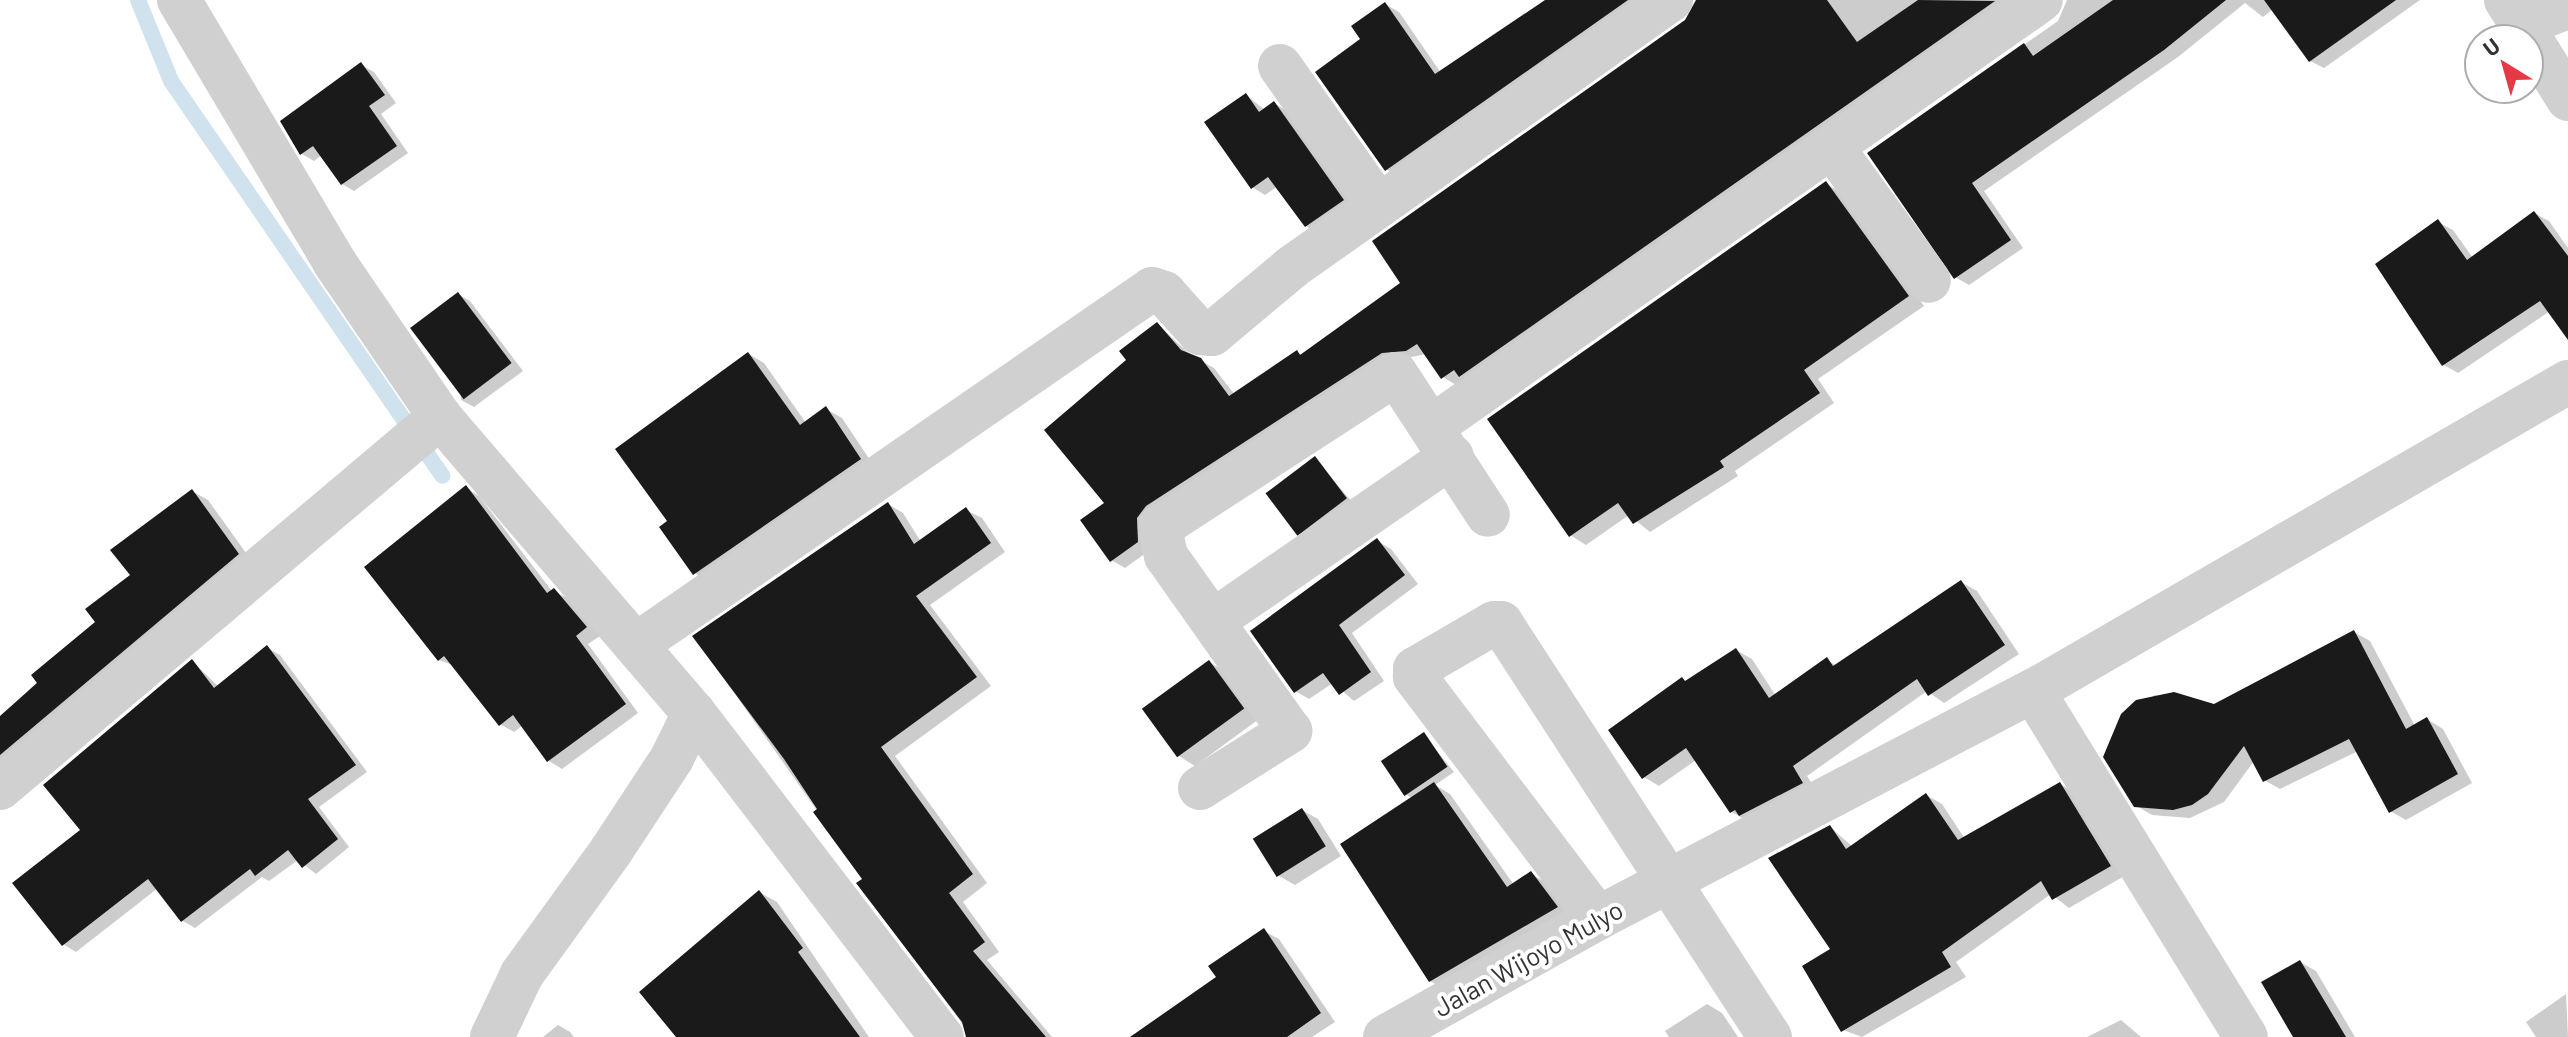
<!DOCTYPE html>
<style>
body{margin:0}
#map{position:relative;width:2568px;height:1037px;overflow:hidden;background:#fff;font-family:Barlow,sans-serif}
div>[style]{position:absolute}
.shadow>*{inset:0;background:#0003}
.stream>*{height:16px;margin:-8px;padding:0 8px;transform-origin:8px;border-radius:8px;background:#cfe2ee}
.building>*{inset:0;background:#1a1a1a;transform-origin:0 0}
.minor>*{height:44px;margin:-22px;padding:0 22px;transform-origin:22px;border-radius:22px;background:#d0d0d0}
span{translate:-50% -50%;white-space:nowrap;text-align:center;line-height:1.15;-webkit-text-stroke:8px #fff;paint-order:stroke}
.street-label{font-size:26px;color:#333}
.north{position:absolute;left:2464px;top:24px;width:80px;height:80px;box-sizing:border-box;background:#fff;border:2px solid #adadad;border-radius:50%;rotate:323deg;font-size:22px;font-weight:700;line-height:32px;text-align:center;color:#333}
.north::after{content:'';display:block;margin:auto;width:28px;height:36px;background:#e63946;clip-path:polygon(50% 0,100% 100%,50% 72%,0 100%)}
</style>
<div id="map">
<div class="shadow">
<div style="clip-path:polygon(1546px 0,1651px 0,1400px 177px,1386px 169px,1362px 40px,1385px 4px,1399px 12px,1441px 73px)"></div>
<div style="clip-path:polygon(1697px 0,2021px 0,1456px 385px,1443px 377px,1426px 354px,1397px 360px,1150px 550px,1125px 568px,1111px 560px,1107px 503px,1157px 324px,1192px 356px,1214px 368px,1235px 395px,1297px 352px,1303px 355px,1403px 284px,1687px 22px)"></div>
<div style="clip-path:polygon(2067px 0,2420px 0,2324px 68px,2310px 61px,2273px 9px,2263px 17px,2245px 3px,2178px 57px,1984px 191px,2023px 248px,1969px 285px,1955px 277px,1870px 153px,2058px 21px)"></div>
<div style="clip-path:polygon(361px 65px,374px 72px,396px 103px,381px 114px,408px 153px,354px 191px,342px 184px,322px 155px,314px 161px,302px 154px,282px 121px)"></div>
<div style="clip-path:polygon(1246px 95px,1265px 110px,1274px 103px,1287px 111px,1356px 208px,1319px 233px,1306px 226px,1278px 186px,1265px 195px,1252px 187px)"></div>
<div style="clip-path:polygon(1826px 184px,1842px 193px,1924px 306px,1818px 379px,1834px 403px,1735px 471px,1738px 476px,1650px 532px,1629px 515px,1586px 545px,1570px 535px)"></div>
<div style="clip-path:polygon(2534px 213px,2549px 221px,2568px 248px,2568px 336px,2550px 311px,2458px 373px,2444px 365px,2378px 264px,2438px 222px,2453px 230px,2473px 258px)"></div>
<div style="clip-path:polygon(458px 294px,470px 301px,523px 371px,474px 407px,461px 400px)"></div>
<div style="clip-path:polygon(749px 354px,764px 363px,806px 423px,826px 409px,842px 418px,876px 469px,710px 583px,695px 573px,670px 522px)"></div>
<div style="clip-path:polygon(1315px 459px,1353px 503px,1305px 536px,1297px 532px)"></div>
<div style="clip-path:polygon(466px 488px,479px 496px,552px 591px,568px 598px,600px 636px,588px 644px,638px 713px,562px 769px,549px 761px,523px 725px,514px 732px,500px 724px,455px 666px,439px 660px)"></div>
<div style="clip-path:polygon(192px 491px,208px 500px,254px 564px,0 760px,0 719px,97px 622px)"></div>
<div style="clip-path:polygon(888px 504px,903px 513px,921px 542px,966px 510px,982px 518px,1005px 552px,930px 605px,991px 686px,895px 756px,987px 883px,963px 902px,999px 952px,987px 960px,1052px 1037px,972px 1037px,859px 883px,865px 879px,695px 637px)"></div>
<div style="clip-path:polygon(1377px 541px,1391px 549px,1418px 584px,1352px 633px,1384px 681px,1354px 701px,1333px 683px,1309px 699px,1295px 691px)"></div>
<div style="clip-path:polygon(1961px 582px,1977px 591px,2019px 654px,1944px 703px,1927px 691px,1807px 776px,1817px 792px,1747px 821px,1732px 812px,1696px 760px,1659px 786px,1644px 777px,1687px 682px,1736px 650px,1752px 659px,1776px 696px,1827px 660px,1837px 666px)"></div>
<div style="clip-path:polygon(2354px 632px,2370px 641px,2415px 726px,2427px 719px,2443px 729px,2472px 783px,2406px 820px,2390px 811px,2358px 751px,2280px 789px,2264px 780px,2254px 761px,2224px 802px,2190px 818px,2152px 815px,2135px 805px,2123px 715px,2155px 695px,2214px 706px)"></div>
<div style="clip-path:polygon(267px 648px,280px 655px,367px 772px,319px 807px,349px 847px,316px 874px,298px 860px,269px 881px,262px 877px,195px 928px,183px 921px,158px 888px,76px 952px,63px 944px,83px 830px,192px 661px,219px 687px)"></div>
<div style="clip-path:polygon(1209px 662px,1225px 671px,1259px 719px,1195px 766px,1179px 756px)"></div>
<div style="clip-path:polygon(1424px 735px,1454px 772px,1435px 785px,1450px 794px,1514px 885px,1531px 874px,1547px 883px,1573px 916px,1446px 990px,1430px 981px,1413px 799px,1407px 795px)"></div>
<div style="clip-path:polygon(2060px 784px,2075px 793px,2126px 875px,2069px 908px,2051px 894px,1956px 962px,1966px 977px,1862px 1037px,1843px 1030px,1832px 949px,1830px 827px,1853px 847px,1926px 795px,1942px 804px,1965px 839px)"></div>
<div style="clip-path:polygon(1302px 810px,1318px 819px,1341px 856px,1295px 885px,1279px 876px)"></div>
<div style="clip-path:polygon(759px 892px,777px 902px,869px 1037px,678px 1037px)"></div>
<div style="clip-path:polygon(1264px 931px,1279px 939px,1335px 1022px,1312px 1037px,1134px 1037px,1219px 978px)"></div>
<div style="clip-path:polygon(2300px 962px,2316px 971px,2355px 1037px,2295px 1037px)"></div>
<div style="clip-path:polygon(2566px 994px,2568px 1037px,2536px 1037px,2526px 1022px)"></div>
<div style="clip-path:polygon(1707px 1004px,1722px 1013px,1738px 1037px,1669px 1037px,1665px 1031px)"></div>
<div style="clip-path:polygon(2121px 1020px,2141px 1037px,2087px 1037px)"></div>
<div style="clip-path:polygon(558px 1025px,570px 1032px,574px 1037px,543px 1037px)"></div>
</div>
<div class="stream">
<div style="left:138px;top:0;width:87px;rotate:67.8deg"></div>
<div style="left:171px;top:81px;width:479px;rotate:55.5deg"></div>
</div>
<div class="building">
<div style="clip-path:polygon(1545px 0,1628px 0,1385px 171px,1315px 72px,1360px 39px,1351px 26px,1385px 2px,1435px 74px)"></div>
<div style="clip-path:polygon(1696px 0,1827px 0,1857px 42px,1918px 0,1995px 1px,1459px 377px,1454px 370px,1441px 379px,1417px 344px,1406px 351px,1382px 353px,1146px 506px,1137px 518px,1138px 542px,1110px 562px,1080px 520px,1104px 503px,1044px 430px,1126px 360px,1119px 351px,1157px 322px,1181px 350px,1201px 358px,1229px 396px,1297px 350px,1300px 355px,1400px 283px,1372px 241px,1685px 20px)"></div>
<div style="clip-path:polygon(2113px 0,2226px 0,2164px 50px,1972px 183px,2011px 240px,1954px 279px,1867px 153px,2024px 43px,2033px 56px)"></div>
<div style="clip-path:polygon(2264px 0,2396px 0,2309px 62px)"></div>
<div style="clip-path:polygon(361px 62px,385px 95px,369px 106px,397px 146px,341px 185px,313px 146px,300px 155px,280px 121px)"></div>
<div style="clip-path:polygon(1246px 93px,1259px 112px,1274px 101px,1344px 200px,1305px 227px,1268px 177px,1251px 189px,1204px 122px)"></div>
<div style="clip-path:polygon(1826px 181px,1909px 296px,1804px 370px,1820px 393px,1720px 461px,1724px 467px,1633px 524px,1618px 503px,1569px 537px,1487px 419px)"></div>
<div style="clip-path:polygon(2534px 211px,2568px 256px,2568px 340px,2540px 301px,2442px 366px,2375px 264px,2438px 219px,2467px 260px)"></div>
<div style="left:458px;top:292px;width:89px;height:60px;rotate:53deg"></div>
<div style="clip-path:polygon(748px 352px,800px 425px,826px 406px,861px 459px,693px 575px,659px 527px,667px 521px,615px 449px)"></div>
<div style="left:1315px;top:456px;width:53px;height:62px;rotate:53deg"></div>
<div style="clip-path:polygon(466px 485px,547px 593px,554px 588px,587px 627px,576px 636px,626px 704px,547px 762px,513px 715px,499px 726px,444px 656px,438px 661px,364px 567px)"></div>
<div style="clip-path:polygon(192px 489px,239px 554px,0 755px,0 716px,37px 683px,31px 675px,95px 622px,85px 609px,130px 575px,110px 550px)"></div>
<div style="clip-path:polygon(888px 502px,914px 544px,966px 507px,991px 543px,916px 596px,977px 677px,881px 747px,973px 874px,949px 893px,985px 942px,973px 951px,1046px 1037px,966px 1037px,962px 1022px,856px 883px,862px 879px,813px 812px,817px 809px,784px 759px,692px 636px)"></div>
<div style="clip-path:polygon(1377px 538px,1405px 575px,1339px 625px,1371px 672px,1339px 695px,1323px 673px,1294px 693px,1250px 631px)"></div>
<div style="clip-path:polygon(1961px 580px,2005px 645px,1928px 696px,1917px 679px,1793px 766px,1803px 783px,1739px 816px,1735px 810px,1730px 813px,1686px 748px,1642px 779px,1608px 730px,1682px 677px,1685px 681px,1736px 648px,1769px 698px,1827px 657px,1833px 666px)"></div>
<div style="clip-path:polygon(2354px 630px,2406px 729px,2427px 717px,2458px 774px,2389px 813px,2349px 739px,2263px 782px,2244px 746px,2208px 794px,2192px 805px,2173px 810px,2134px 807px,2103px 757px,2121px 714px,2136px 700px,2174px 692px,2214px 704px)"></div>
<div style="clip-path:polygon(267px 645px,356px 765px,308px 799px,338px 839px,302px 868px,288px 850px,255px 876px,250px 869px,181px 922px,148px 879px,62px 946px,12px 883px,80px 830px,43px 785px,192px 659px,214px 688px)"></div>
<div style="left:1209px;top:660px;width:60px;height:83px;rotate:54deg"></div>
<div style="left:1424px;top:732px;width:42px;height:52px;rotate:56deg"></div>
<div style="clip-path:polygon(1434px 782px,1507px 887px,1531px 871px,1558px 907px,1429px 982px,1340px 844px)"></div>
<div style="clip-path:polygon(2060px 782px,2111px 866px,2052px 900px,2041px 881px,1942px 952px,1951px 967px,1841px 1032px,1802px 966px,1830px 949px,1768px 858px,1830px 825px,1846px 849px,1926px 793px,1958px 840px)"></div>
<div style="left:1302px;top:808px;width:45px;height:58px;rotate:58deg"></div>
<div style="clip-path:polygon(759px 890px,803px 948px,798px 952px,860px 1037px,676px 1037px,639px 992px)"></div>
<div style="clip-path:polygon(1264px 928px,1321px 1013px,1287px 1037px,1130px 1037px,1216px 977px,1208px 966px)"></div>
<div style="clip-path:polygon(2300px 960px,2346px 1037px,2293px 1037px,2261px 982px)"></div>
</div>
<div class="minor">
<div style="left:179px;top:0;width:306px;rotate:59.3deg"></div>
<div style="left:335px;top:263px;width:186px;rotate:55.7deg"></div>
<div style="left:440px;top:417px;width:390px;rotate:49.4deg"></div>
<div style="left:694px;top:713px;width:408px;rotate:52.6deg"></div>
<div style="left:2506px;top:0;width:117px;rotate:57.9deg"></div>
<div style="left:2521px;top:25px;width:50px;rotate:-21deg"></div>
<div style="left:1280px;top:66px;width:171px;rotate:54.7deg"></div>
<div style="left:1832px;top:147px;width:165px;rotate:54.1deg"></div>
<div style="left:1433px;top:426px;width:742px;rotate:-35.02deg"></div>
<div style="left:1213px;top:621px;width:290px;rotate:-34.6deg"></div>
<div style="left:637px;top:644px;width:625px;rotate:-34.58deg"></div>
<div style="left:1152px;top:289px;width:13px;rotate:18deg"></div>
<div style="left:1164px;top:293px;width:54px;rotate:48deg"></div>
<div style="left:1200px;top:333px;width:12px;rotate:5deg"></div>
<div style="left:1212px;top:334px;width:104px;rotate:-39.9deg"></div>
<div style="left:1292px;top:267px;width:464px;rotate:-35.2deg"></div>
<div style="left:2033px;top:691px;width:406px;rotate:58.4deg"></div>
<div style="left:0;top:788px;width:576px;rotate:-40.14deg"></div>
<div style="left:1200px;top:788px;width:107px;rotate:-32.3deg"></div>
<div style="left:1290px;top:731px;width:214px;rotate:-125.3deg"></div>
<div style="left:1166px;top:556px;width:30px;rotate:-102deg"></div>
<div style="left:1160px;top:527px;width:281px;rotate:-33deg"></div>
<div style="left:1396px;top:374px;width:168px;rotate:56.9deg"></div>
<div style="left:1598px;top:918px;width:303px;rotate:-127.2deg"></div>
<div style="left:1415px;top:677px;width:8px;rotate:-90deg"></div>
<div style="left:1415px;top:669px;width:91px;rotate:-30.2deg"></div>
<div style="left:1494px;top:623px;width:7px"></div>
<div style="left:1501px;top:623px;width:494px;rotate:57deg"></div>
<div style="left:492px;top:1037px;width:70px;rotate:-64.5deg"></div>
<div style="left:522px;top:974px;width:152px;rotate:-54.1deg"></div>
<div style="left:611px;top:851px;width:111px;rotate:-56.7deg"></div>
<div style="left:672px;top:758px;width:50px;rotate:-63.9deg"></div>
<div style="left:1385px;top:1037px;width:244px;rotate:-29.2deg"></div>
<div style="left:1598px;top:918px;width:491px;rotate:-27.6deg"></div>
<div style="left:2033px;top:691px;width:618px;rotate:-30.01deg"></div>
</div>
<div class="street-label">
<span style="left:1528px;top:958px;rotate:-29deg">Jalan Wijoyo Mulyo</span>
</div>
<div class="north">U</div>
</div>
